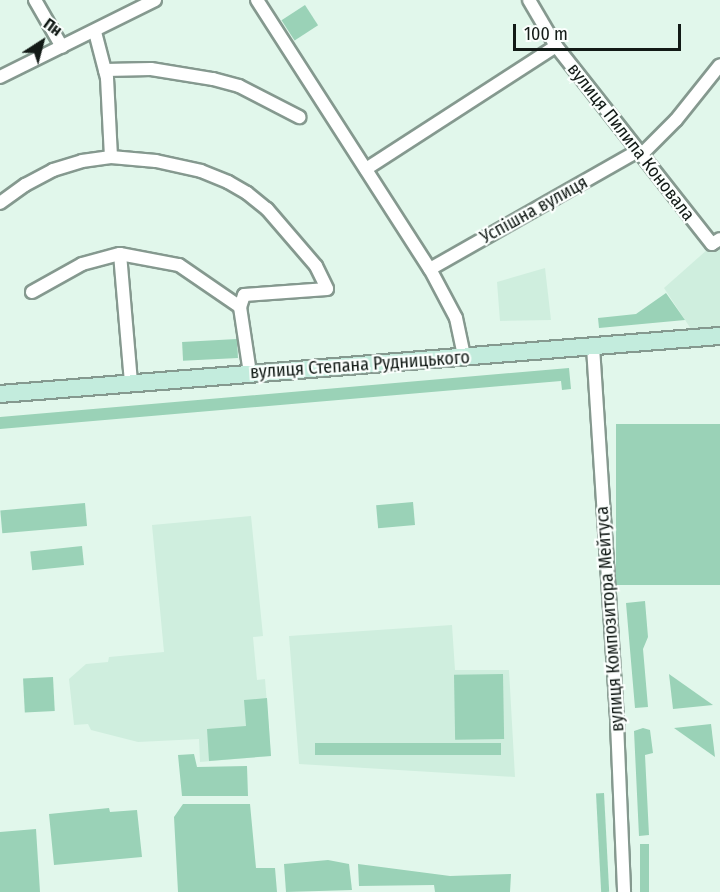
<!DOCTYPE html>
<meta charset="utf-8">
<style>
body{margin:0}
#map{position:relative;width:720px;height:892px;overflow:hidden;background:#e1f7eb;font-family:"Fira Sans Condensed",sans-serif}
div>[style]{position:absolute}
.built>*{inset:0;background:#cfeede}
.green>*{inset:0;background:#9ad2b7;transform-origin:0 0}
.roads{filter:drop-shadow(2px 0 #85998f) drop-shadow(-2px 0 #85998f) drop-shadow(0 2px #85998f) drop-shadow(0 -2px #85998f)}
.street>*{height:12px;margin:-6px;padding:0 6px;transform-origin:6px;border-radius:6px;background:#fff}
.secondary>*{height:16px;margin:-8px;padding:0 8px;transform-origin:8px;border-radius:8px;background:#c3ecdd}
span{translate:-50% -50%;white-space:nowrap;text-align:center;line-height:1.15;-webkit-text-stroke:4.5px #fbfffd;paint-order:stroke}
.street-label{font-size:18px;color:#121a16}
.north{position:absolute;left:12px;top:12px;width:60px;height:60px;-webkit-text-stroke:4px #fbfffd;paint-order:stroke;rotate:36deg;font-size:16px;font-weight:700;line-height:24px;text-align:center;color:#121a16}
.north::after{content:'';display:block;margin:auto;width:21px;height:27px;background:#121a16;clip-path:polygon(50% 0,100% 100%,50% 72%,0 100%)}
.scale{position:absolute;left:513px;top:24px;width:168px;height:27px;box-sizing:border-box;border:3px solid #121a16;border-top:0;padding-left:8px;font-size:18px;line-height:21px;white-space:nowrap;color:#121a16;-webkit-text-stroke:4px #fbfffd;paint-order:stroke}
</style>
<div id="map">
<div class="built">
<div style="clip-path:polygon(720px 244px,720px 327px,691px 329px,664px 288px,708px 249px)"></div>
<div style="clip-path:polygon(545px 268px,551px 320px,500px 321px,497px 282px)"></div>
<div style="clip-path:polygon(251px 516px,263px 636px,253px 637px,257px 680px,265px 679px,271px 756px,200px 762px,199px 739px,138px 742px,91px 730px,88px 724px,74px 725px,69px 679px,86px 664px,108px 662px,109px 657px,164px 652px,152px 525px)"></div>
<div style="clip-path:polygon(452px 625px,455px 670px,509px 670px,515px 777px,299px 764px,289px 636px)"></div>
</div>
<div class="green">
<div style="left:305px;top:5px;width:24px;height:28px;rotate:57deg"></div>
<div style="clip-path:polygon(666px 293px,685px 320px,599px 328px,598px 318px,636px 314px)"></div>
<div style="left:237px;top:339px;width:19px;height:55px;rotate:87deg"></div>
<div style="clip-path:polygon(569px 368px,571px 389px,562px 390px,561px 381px,0 429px,0 417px)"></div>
<div style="left:720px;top:424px;width:161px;height:104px;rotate:90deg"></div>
<div style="left:413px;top:502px;width:23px;height:37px;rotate:85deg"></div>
<div style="left:85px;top:503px;width:23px;height:85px;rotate:85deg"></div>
<div style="left:82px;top:546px;width:19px;height:52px;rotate:84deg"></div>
<div style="clip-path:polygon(645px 601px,648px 637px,643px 649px,648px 707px,635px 708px,626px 603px)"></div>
<div style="left:503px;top:674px;width:65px;height:49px;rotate:89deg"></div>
<div style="clip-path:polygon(669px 674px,713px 705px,673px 709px)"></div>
<div style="left:53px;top:677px;width:34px;height:30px;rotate:87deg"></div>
<div style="clip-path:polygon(267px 698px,271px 756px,209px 761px,207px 729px,246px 726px,244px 700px)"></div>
<div style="clip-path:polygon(711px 724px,715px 757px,674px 728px)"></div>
<div style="clip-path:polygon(643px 728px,650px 730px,653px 753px,645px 755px,649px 835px,639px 836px,634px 731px)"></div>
<div style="left:501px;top:743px;width:12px;height:186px;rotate:90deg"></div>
<div style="clip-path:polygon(194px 754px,197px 767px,247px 766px,248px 796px,182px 796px,178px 755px)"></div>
<div style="left:604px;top:793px;width:99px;height:8px;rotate:87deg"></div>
<div style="clip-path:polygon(183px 804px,250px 804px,256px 868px,275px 868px,277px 892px,178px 892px,174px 817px)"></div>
<div style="clip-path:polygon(109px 808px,110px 812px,137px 810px,142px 857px,54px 865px,49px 814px)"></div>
<div style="clip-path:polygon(36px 829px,40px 892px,0 892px,0 832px)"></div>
<div style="left:640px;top:844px;width:9px;height:48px"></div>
<div style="clip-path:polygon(328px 860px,349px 864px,352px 890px,286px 892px,284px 864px)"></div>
<div style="clip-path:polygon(358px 864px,450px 876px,511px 874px,510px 892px,435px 892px,434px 885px,359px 886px)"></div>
</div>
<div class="roads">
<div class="street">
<div style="left:35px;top:0;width:54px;rotate:60.1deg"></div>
<div style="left:257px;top:0;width:320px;rotate:57.3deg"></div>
<div style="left:430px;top:269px;width:55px;rotate:62deg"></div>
<div style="left:456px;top:318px;width:40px;rotate:78deg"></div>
<div style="left:529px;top:0;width:53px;rotate:59.6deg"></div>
<div style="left:556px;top:46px;width:252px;rotate:51.8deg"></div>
<div style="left:712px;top:244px;width:9px;rotate:-32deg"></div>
<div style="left:95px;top:32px;width:48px;rotate:75.4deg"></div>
<div style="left:107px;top:78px;width:79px;rotate:87.1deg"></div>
<div style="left:105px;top:70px;width:46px;rotate:-1.2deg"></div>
<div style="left:151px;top:69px;width:63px;rotate:9.2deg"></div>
<div style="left:213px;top:79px;width:27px;rotate:15deg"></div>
<div style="left:239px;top:86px;width:68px;rotate:27.3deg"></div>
<div style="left:0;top:77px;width:173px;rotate:-26.4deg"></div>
<div style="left:641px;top:155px;width:49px;rotate:-45deg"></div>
<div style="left:676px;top:120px;width:70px;rotate:-51.3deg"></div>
<div style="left:366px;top:169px;width:226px;rotate:-32.9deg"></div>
<div style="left:0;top:203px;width:31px;rotate:-36deg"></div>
<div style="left:25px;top:185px;width:32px;rotate:-28deg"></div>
<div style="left:53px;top:170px;width:30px;rotate:-17deg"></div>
<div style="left:82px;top:161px;width:29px;rotate:-8deg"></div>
<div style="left:111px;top:157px;width:45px;rotate:5.1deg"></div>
<div style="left:156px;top:161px;width:46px;rotate:12.5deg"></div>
<div style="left:201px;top:171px;width:29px;rotate:22deg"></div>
<div style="left:228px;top:182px;width:22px;rotate:30deg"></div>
<div style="left:247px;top:193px;width:26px;rotate:39deg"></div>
<div style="left:267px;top:209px;width:75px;rotate:49.3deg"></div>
<div style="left:316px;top:266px;width:25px;rotate:64deg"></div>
<div style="left:327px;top:289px;width:83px;rotate:175.9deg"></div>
<div style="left:244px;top:295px;width:13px;rotate:108deg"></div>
<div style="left:120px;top:254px;width:128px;rotate:85.1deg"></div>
<div style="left:430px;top:269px;width:239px;rotate:-29.6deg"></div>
<div style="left:32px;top:292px;width:57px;rotate:-29.2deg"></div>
<div style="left:82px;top:264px;width:39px;rotate:-15deg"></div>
<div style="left:120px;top:254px;width:60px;rotate:10.6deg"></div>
<div style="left:179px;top:265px;width:74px;rotate:34.5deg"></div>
<div style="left:240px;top:307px;width:67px;rotate:81.4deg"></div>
<div style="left:593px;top:347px;width:377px;rotate:86.3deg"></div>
<div style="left:617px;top:723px;width:169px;rotate:87.6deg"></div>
</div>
<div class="secondary">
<div style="left:0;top:394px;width:722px;rotate:-4.61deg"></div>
</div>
</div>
<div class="street-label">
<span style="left:631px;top:142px;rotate:52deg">вулиця Пилипа Коновала</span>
<span style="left:534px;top:210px;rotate:-29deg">Успішна вулиця</span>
<span style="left:360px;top:365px;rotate:-4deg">вулиця Степана Рудницького</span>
<span style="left:610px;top:619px;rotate:-94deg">вулиця Композитора Мейтуса</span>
</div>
<div class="north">Пн</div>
<div class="scale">100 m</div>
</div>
